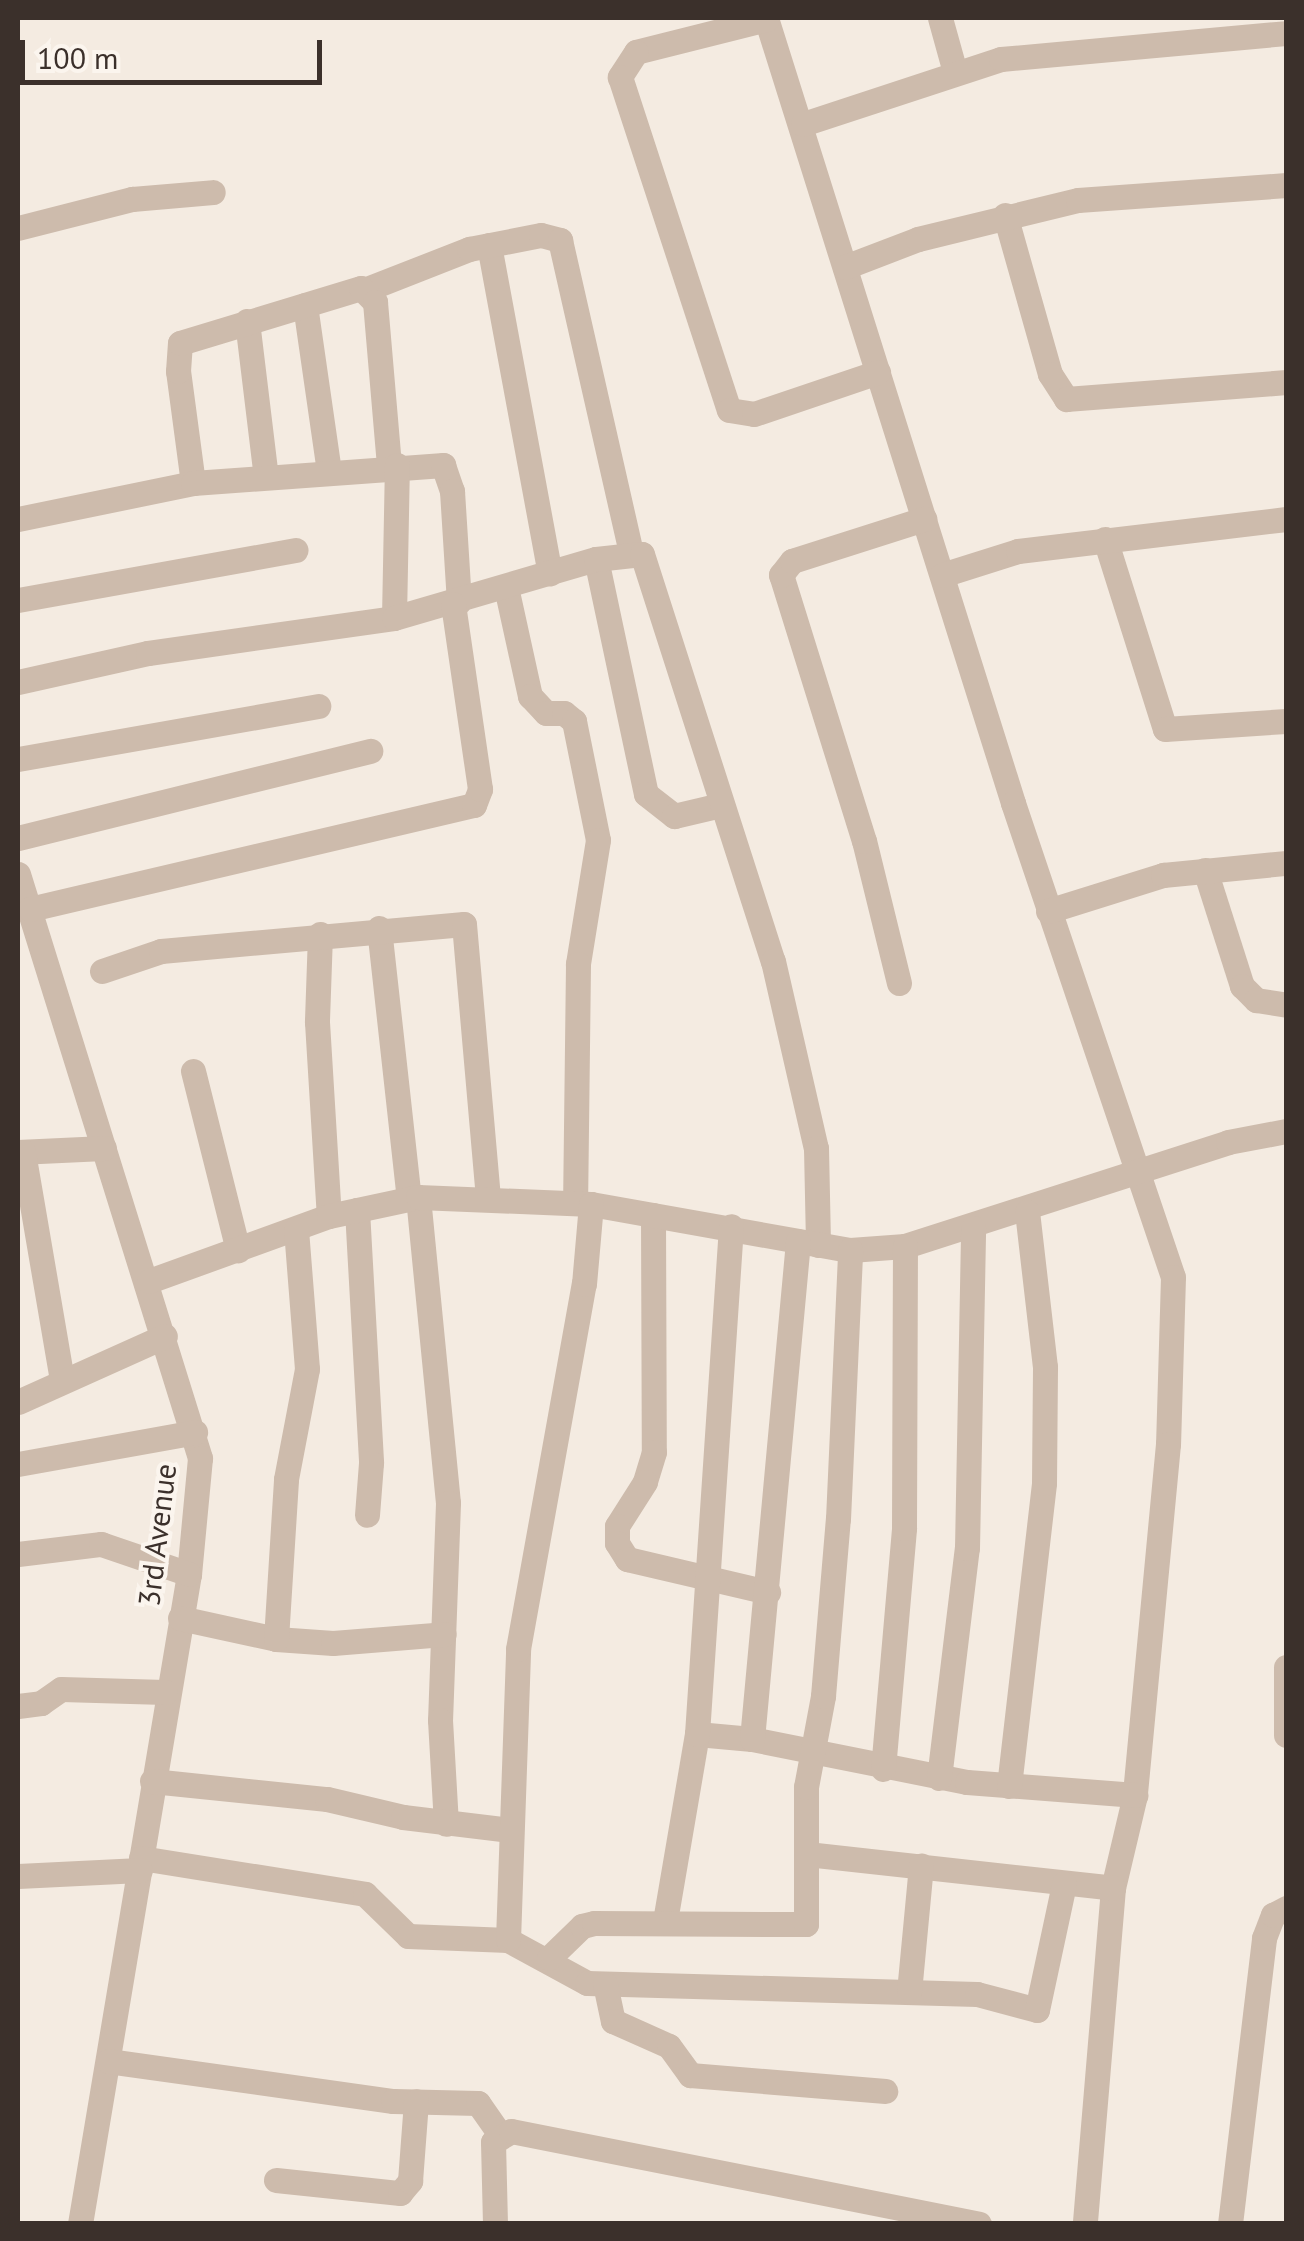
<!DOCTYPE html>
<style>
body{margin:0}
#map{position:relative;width:1304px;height:2241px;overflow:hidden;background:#f4ebe1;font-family:"PT Sans",sans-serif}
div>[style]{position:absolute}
.minor>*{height:25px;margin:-12.5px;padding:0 12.5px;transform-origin:12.5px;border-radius:12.5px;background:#cdbbac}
span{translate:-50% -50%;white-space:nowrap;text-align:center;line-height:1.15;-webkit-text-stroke:8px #fbf5ee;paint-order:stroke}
.street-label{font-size:30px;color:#3b302b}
.frame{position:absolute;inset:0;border:20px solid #3b302b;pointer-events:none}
.scale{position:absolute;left:20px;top:40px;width:302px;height:45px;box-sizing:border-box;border:5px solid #3b302b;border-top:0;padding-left:12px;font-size:30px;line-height:35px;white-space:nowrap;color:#3b302b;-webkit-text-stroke:8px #fbf5ee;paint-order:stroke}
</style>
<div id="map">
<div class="minor">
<div style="left:766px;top:18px;width:823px;rotate:72.53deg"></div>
<div style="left:1013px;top:803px;width:500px;rotate:71.35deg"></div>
<div style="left:1173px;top:1277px;width:167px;rotate:91.7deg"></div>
<div style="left:1168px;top:1444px;width:353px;rotate:95.4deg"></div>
<div style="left:1135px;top:1795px;width:96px;rotate:103.3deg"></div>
<div style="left:1113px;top:1888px;width:337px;rotate:94.8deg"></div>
<div style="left:940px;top:18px;width:56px;rotate:74.5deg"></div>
<div style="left:767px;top:19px;width:135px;rotate:165.9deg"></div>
<div style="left:636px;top:52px;width:30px;rotate:123deg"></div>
<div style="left:620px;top:77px;width:350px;rotate:71.9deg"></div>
<div style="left:729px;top:410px;width:25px;rotate:9deg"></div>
<div style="left:754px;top:414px;width:131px;rotate:-18.7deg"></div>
<div style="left:803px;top:124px;width:208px;rotate:-18.2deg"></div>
<div style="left:1001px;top:59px;width:286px;rotate:-5.2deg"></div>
<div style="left:1005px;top:215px;width:165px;rotate:74.2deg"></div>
<div style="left:1050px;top:374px;width:30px;rotate:57deg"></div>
<div style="left:1066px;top:399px;width:221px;rotate:-4.4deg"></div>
<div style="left:18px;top:228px;width:118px;rotate:-14.3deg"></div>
<div style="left:132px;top:199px;width:81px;rotate:-4.9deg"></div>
<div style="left:489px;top:245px;width:334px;rotate:79.5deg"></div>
<div style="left:845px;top:267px;width:78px;rotate:-21deg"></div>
<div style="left:918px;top:239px;width:165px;rotate:-13.7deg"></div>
<div style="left:1078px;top:200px;width:209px;rotate:-4.1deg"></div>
<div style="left:367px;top:289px;width:110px;rotate:-21.4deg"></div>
<div style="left:469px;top:249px;width:73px;rotate:-11deg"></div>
<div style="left:541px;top:235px;width:20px;rotate:15deg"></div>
<div style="left:560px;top:240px;width:320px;rotate:77.2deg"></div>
<div style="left:305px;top:305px;width:169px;rotate:81.8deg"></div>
<div style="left:247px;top:321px;width:157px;rotate:83.1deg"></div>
<div style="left:193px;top:483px;width:113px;rotate:-97.6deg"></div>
<div style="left:178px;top:371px;width:28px;rotate:-86deg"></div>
<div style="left:180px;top:343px;width:189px;rotate:-16.9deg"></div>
<div style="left:361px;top:288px;width:20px;rotate:45deg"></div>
<div style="left:375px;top:302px;width:164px;rotate:85.1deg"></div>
<div style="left:18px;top:519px;width:179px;rotate:-11.6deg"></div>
<div style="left:193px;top:483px;width:251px;rotate:-4.1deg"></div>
<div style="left:443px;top:465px;width:28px;rotate:71deg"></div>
<div style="left:452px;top:491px;width:111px;rotate:86.4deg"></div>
<div style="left:1105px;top:539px;width:199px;rotate:72.5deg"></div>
<div style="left:1165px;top:729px;width:121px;rotate:-3.8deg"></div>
<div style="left:596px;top:559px;width:240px;rotate:78deg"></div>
<div style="left:646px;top:794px;width:36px;rotate:38deg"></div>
<div style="left:674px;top:816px;width:48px;rotate:-13.2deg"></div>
<div style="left:942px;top:575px;width:80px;rotate:-17.5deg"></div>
<div style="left:1018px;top:551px;width:270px;rotate:-6.8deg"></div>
<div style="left:506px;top:587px;width:112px;rotate:77.6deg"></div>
<div style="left:530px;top:696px;width:23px;rotate:47deg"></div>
<div style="left:546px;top:713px;width:18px"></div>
<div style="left:564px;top:713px;width:13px;rotate:39deg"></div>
<div style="left:574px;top:721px;width:121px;rotate:78.6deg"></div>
<div style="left:598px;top:840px;width:126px;rotate:99.2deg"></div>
<div style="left:578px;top:964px;width:239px;rotate:90.7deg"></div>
<div style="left:18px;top:600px;width:282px;rotate:-10.2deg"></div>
<div style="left:394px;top:618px;width:153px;rotate:-88.9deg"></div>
<div style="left:18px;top:682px;width:133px;rotate:-12.6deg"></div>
<div style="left:148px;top:653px;width:248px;rotate:-8.1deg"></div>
<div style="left:394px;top:618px;width:210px;rotate:-16.3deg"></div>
<div style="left:596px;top:559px;width:46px;rotate:-6.2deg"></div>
<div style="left:642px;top:554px;width:428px;rotate:72.2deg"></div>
<div style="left:773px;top:961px;width:192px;rotate:77.1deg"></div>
<div style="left:816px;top:1148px;width:97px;rotate:88.8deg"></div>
<div style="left:18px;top:759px;width:305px;rotate:-10deg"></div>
<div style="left:18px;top:838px;width:363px;rotate:-13.9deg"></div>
<div style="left:1205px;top:870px;width:122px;rotate:72.3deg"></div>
<div style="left:1242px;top:986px;width:20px;rotate:45deg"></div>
<div style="left:1256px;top:1000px;width:30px;rotate:9deg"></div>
<div style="left:18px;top:874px;width:612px;rotate:72.69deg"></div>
<div style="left:200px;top:1458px;width:117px;rotate:95.4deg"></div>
<div style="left:189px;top:1574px;width:659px;rotate:99.52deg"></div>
<div style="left:30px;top:909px;width:456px;rotate:-13.2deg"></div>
<div style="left:474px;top:805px;width:17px;rotate:-69deg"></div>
<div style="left:480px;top:789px;width:187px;rotate:-98.3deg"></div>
<div style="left:1048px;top:911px;width:121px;rotate:-17.4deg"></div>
<div style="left:1163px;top:875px;width:124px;rotate:-5.6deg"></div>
<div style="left:379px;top:928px;width:273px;rotate:83.7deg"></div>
<div style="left:320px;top:934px;width:88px;rotate:92deg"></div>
<div style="left:317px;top:1022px;width:194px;rotate:86.5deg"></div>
<div style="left:102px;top:971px;width:62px;rotate:-18.7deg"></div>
<div style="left:161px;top:951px;width:304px;rotate:-5.1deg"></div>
<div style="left:464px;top:924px;width:274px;rotate:85deg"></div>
<div style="left:899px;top:983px;width:146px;rotate:-103.8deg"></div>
<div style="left:864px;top:841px;width:279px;rotate:-107.3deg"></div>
<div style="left:781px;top:575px;width:18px;rotate:-52deg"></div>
<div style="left:792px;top:561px;width:139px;rotate:-17.7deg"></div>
<div style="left:193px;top:1071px;width:185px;rotate:75.9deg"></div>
<div style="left:18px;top:1152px;width:86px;rotate:-2.7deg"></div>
<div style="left:23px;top:1152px;width:231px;rotate:80.3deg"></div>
<div style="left:418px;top:1197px;width:307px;rotate:84.4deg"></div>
<div style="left:448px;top:1503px;width:217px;rotate:92.1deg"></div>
<div style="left:440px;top:1720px;width:104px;rotate:86.7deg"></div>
<div style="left:357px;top:1210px;width:253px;rotate:86.8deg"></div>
<div style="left:371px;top:1463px;width:52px;rotate:94.4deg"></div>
<div style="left:653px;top:1215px;width:237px;rotate:89.8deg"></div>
<div style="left:654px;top:1452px;width:31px;rotate:107deg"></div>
<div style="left:645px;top:1482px;width:52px;rotate:122.5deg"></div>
<div style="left:617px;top:1526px;width:17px;rotate:90deg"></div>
<div style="left:617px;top:1543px;width:19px;rotate:58deg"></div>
<div style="left:627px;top:1559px;width:145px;rotate:13.2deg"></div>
<div style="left:149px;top:1281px;width:191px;rotate:-19.9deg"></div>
<div style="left:329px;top:1216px;width:91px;rotate:-12.1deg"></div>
<div style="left:418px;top:1197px;width:173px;rotate:2.3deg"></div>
<div style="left:591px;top:1204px;width:263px;rotate:10.1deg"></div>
<div style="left:850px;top:1250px;width:55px;rotate:-4.2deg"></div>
<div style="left:905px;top:1246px;width:339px;rotate:-17.8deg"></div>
<div style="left:1228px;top:1142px;width:59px;rotate:-10.7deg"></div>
<div style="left:18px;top:1402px;width:161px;rotate:-24.2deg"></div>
<div style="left:18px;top:1464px;width:180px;rotate:-10.2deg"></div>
<div style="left:18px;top:1554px;width:84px;rotate:-6.9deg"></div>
<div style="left:101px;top:1544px;width:93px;rotate:18.8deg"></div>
<div style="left:180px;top:1618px;width:98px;rotate:12.3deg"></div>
<div style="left:276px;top:1639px;width:57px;rotate:4deg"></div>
<div style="left:333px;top:1643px;width:111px;rotate:-4.6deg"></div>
<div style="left:276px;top:1639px;width:160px;rotate:-86.4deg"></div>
<div style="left:286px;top:1479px;width:112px;rotate:-79.2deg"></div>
<div style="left:307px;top:1369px;width:140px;rotate:-94.5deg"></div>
<div style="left:1286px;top:1667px;width:68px;rotate:90deg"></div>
<div style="left:18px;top:1706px;width:23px;rotate:-7deg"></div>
<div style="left:41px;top:1703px;width:24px;rotate:-35deg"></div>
<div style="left:61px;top:1689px;width:104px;rotate:1.7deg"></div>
<div style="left:697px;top:1734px;width:55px;rotate:5.2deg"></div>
<div style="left:752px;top:1739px;width:219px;rotate:11.3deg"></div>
<div style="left:967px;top:1782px;width:169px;rotate:4.4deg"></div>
<div style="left:752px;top:1739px;width:500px;rotate:-84.72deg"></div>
<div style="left:883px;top:1769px;width:242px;rotate:-85deg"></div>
<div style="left:904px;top:1528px;width:282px;rotate:-89.8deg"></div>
<div style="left:939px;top:1778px;width:232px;rotate:-83.1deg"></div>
<div style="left:967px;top:1548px;width:320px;rotate:-88.9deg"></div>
<div style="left:152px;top:1781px;width:176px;rotate:5.9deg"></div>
<div style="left:327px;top:1799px;width:78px;rotate:13.3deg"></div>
<div style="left:403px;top:1817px;width:108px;rotate:6.9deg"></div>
<div style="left:1009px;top:1786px;width:305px;rotate:-83.4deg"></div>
<div style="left:1044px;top:1483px;width:116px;rotate:-89.5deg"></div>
<div style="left:1045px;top:1367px;width:156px;rotate:-96.6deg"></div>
<div style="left:807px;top:1854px;width:308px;rotate:6.3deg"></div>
<div style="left:141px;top:1858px;width:227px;rotate:9.1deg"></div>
<div style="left:365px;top:1894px;width:60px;rotate:44.3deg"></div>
<div style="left:408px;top:1936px;width:100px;rotate:2.3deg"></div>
<div style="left:508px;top:1940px;width:90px;rotate:28.6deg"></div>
<div style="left:587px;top:1983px;width:390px;rotate:1.6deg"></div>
<div style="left:977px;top:1994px;width:62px;rotate:14.9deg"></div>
<div style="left:1037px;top:2010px;width:129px;rotate:-77.9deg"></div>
<div style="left:18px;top:1876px;width:122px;rotate:-2.8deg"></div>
<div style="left:665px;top:1921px;width:190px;rotate:-80.3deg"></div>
<div style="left:697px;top:1734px;width:509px;rotate:-86.17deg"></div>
<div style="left:508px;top:1940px;width:291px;rotate:-88deg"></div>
<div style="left:518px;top:1649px;width:371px;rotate:-79.8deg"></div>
<div style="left:584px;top:1284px;width:80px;rotate:-85deg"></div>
<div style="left:549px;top:1958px;width:46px;rotate:-44.1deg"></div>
<div style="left:582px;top:1926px;width:12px;rotate:-14deg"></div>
<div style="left:594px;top:1923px;width:212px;rotate:0.3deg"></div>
<div style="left:806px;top:1924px;width:137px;rotate:-90deg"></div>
<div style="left:806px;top:1787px;width:93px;rotate:-79.4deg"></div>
<div style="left:823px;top:1696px;width:178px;rotate:-85.2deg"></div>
<div style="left:838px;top:1519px;width:269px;rotate:-87.4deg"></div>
<div style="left:605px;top:1984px;width:38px;rotate:78deg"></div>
<div style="left:613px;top:2021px;width:61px;rotate:24.1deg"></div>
<div style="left:669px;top:2046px;width:36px;rotate:54deg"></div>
<div style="left:690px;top:2075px;width:196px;rotate:4.7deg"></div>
<div style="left:909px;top:1992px;width:127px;rotate:-84.6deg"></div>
<div style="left:108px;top:2061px;width:288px;rotate:8deg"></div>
<div style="left:393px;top:2101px;width:85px;rotate:1.3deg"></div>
<div style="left:478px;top:2103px;width:37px;rotate:55deg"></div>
<div style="left:276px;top:2180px;width:125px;rotate:6deg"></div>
<div style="left:400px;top:2193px;width:16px;rotate:-50deg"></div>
<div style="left:410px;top:2181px;width:80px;rotate:-85.7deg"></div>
<div style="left:495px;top:2224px;width:82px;rotate:-91.4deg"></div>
<div style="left:493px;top:2142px;width:21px;rotate:-31deg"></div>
<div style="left:511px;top:2131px;width:477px;rotate:11.2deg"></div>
<div style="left:1230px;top:2224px;width:288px;rotate:-83.2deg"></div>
<div style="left:1264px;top:1938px;width:25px;rotate:-69deg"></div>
<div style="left:1273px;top:1915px;width:15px;rotate:-28deg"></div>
</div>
<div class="street-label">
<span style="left:157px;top:1535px;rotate:-83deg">3rd Avenue</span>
</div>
<div class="frame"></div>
<div class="scale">100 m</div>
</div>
